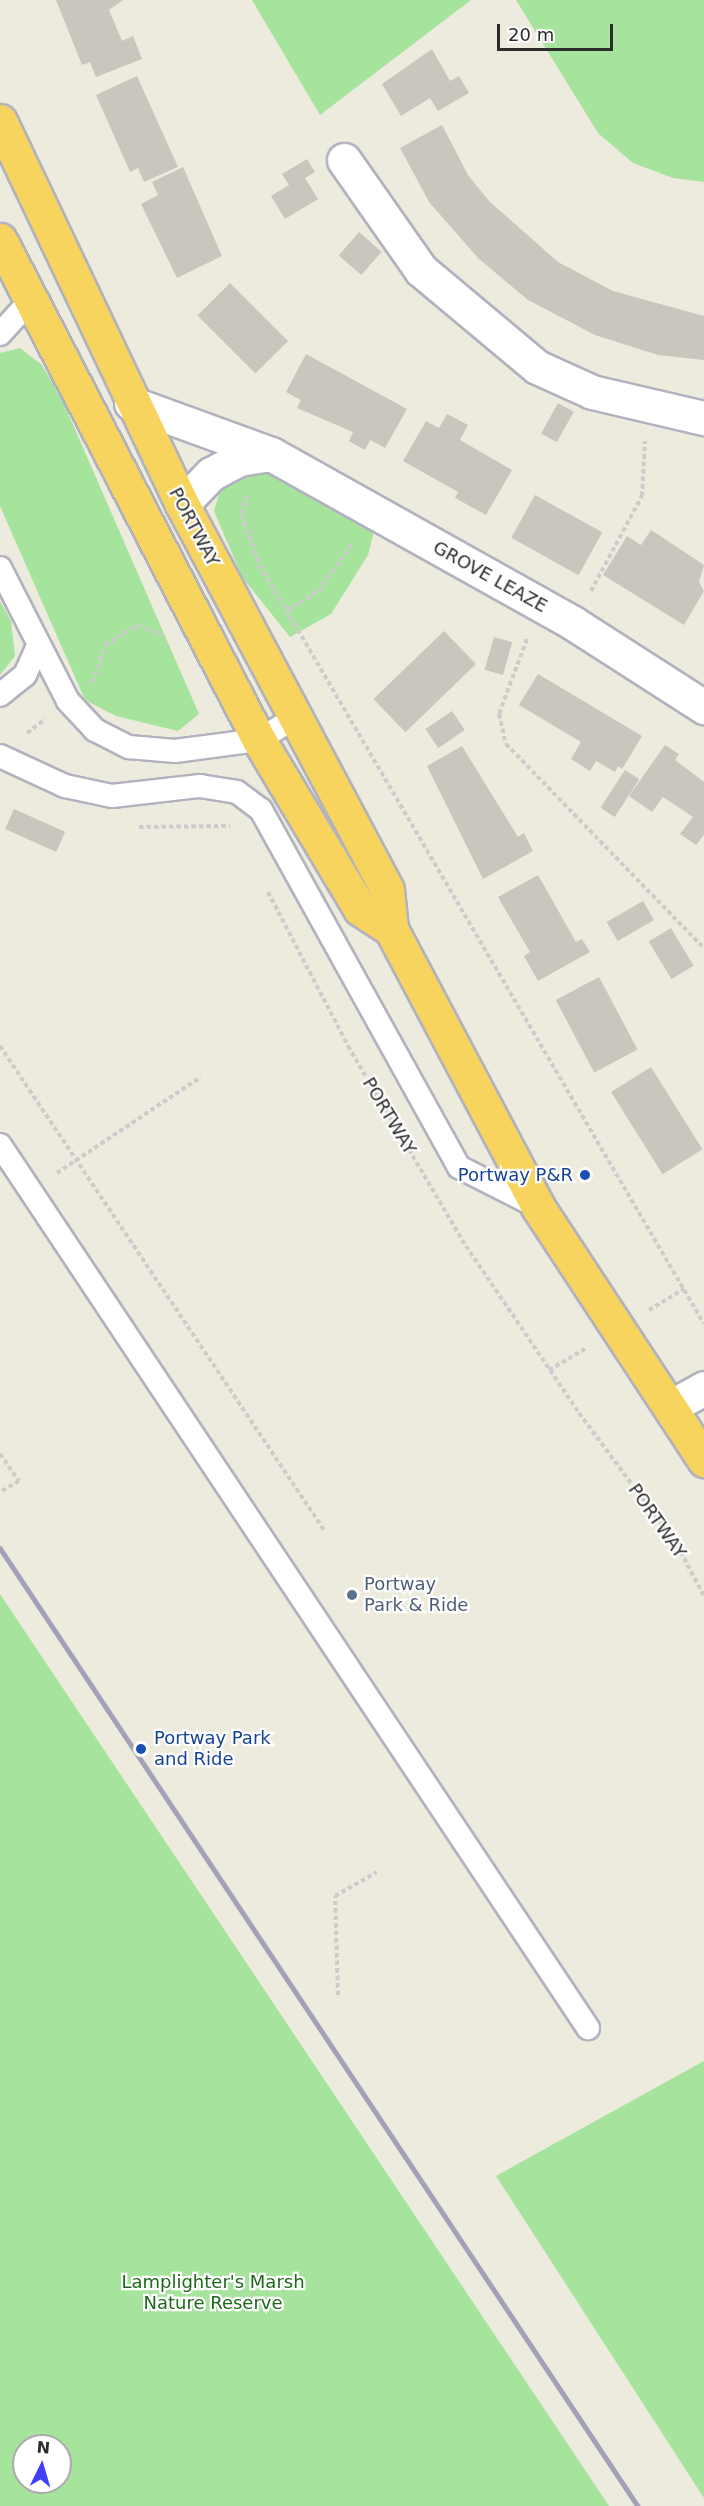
<!DOCTYPE html>
<style>
body{margin:0}
#map{position:relative;width:704px;height:2506px;overflow:hidden;background:#edeade;font-family:"DejaVu Sans",sans-serif}
div>[style]{position:absolute}
.green>*{inset:0;background:#a6e39c}
.building>*{inset:0;background:#c9c6be;transform-origin:0 0}
.path>*{height:4px;margin-top:-2px;transform-origin:0;background:repeating-linear-gradient(90deg,#ccc 0 4.5px,transparent 0 7.5px)}
.roads{filter:drop-shadow(2px 0 #b2b2bf) drop-shadow(-2px 0 #b2b2bf) drop-shadow(0 2px #b2b2bf) drop-shadow(0 -2px #b2b2bf)}
.service>*{height:22px;margin:-11px;padding:0 11px;transform-origin:11px;border-radius:11px;background:#fff}
.minor>*{height:33px;margin:-16.5px;padding:0 16.5px;transform-origin:16.5px;border-radius:16.5px;background:#fff}
.trunk>*{height:33px;margin:-16.5px;padding:0 16.5px;transform-origin:16.5px;border-radius:16.5px;background:#f6d45e}
.rail>*{height:4.5px;margin:-2.25px;padding:0 2.25px;transform-origin:2.25px;border-radius:2.25px;background:#a2a1b6}
.dots>*{width:16px;height:16px;translate:-50% -50%;box-sizing:border-box;border:3px solid #fff;border-radius:50%}
span{translate:-50% -50%;white-space:nowrap;text-align:center;line-height:1.15;-webkit-text-stroke:4.5px #fff;paint-order:stroke}
.street-label{font-size:18px;color:#2c2c2c}
.transit-label{font-size:18px;color:#164399}
.right{translate:-100% -50%;text-align:right}
.left{translate:0 -50%;text-align:left}
.service-label{font-size:18px;color:#4e5e75}
.park-label{font-size:18px;color:#1d691b}
.north{position:absolute;left:12px;top:2434px;width:60px;height:60px;box-sizing:border-box;background:#fff;border:2px solid #ababab;border-radius:50%;rotate:5deg;font-size:16px;font-weight:700;line-height:24px;text-align:center;color:#2c2c2c}
.north::after{content:'';display:block;margin:auto;width:21px;height:27px;background:#4140f8;clip-path:polygon(50% 0,100% 100%,50% 72%,0 100%)}
.scale{position:absolute;left:497px;top:24px;width:116px;height:27px;box-sizing:border-box;border:3px solid #2c2c2c;border-top:0;padding-left:8px;font-size:18px;line-height:21px;white-space:nowrap;color:#2c2c2c;-webkit-text-stroke:4px #fff;paint-order:stroke}
</style>
<div id="map">
<div class="green">
<div style="clip-path:polygon(252px 0,471px 0,320px 115px)"></div>
<div style="clip-path:polygon(516px 0,704px 0,704px 182px,673px 178px,633px 163px,598px 133px)"></div>
<div style="clip-path:polygon(20px 348px,42px 365px,64px 404px,199px 714px,178px 731px,116px 716px,85px 700px,0 506px,0 353px)"></div>
<div style="clip-path:polygon(240px 470px,270px 473px,375px 527px,368px 555px,331px 614px,290px 637px,242px 577px,214px 511px,221px 487px)"></div>
<div style="clip-path:polygon(0 601px,11px 621px,15px 656px,0 675px)"></div>
<div style="clip-path:polygon(evenodd,0 1594px,609px 2506px,0 2506px,0 1594px,24px 2446px,60px 2446px,60px 2482px,24px 2482px,24px 2446px)"></div>
<div style="clip-path:polygon(704px 2061px,704px 2498px,496px 2176px)"></div>
</div>
<div class="building">
<div style="clip-path:polygon(56px 0,123px 0,109px 10px,122px 41px,133px 36px,142px 59px,96px 77px,90px 62px,82px 65px)"></div>
<div style="clip-path:polygon(432px 49px,450px 81px,459px 76px,469px 93px,438px 111px,430px 98px,401px 116px,382px 84px)"></div>
<div style="clip-path:polygon(137px 76px,178px 167px,144px 182px,138px 168px,130px 172px,96px 95px)"></div>
<div style="clip-path:polygon(442px 125px,468px 175px,489px 201px,558px 262px,613px 291px,704px 316px,704px 360px,658px 355px,595px 335px,528px 300px,478px 258px,429px 202px,400px 148px)"></div>
<div style="clip-path:polygon(307px 159px,315px 172px,305px 178px,318px 199px,285px 219px,271px 196px,289px 185px,282px 174px)"></div>
<div style="clip-path:polygon(183px 167px,222px 256px,177px 278px,141px 204px,158px 195px,152px 182px)"></div>
<div style="left:359px;top:232px;width:30px;height:31px;rotate:41deg"></div>
<div style="left:230px;top:283px;width:82px;height:46px;rotate:45deg"></div>
<div style="clip-path:polygon(306px 354px,407px 409px,385px 448px,370px 440px,365px 450px,349px 441px,353px 432px,297px 408px,301px 400px,286px 392px)"></div>
<div style="left:558px;top:403px;width:18px;height:35px;rotate:29deg"></div>
<div style="clip-path:polygon(447px 414px,468px 425px,460px 440px,512px 470px,486px 515px,455px 498px,458px 492px,403px 461px,426px 421px,439px 428px)"></div>
<div style="left:535px;top:495px;width:77px;height:49px;rotate:29deg"></div>
<div style="clip-path:polygon(651px 530px,704px 565px,699px 582px,704px 591px,684px 625px,603px 575px,627px 536px,641px 545px)"></div>
<div style="left:444px;top:631px;width:46px;height:98px;rotate:46deg"></div>
<div style="left:494px;top:637px;width:19px;height:34px;rotate:16deg"></div>
<div style="clip-path:polygon(538px 674px,642px 736px,622px 769px,618px 766px,615px 772px,596px 761px,590px 771px,571px 759px,581px 742px,519px 705px)"></div>
<div style="left:452px;top:711px;width:23px;height:32px;rotate:56deg"></div>
<div style="clip-path:polygon(665px 745px,679px 754px,675px 760px,704px 782px,704px 835px,696px 845px,680px 834px,693px 817px,663px 797px,652px 812px,629px 796px)"></div>
<div style="clip-path:polygon(462px 746px,518px 837px,524px 833px,533px 851px,483px 879px,427px 766px)"></div>
<div style="left:625px;top:770px;width:17px;height:45px;rotate:33deg"></div>
<div style="left:14px;top:809px;width:56px;height:22px;rotate:24deg"></div>
<div style="clip-path:polygon(538px 875px,576px 942px,582px 939px,590px 952px,538px 981px,524px 956px,530px 952px,498px 897px)"></div>
<div style="left:643px;top:901px;width:22px;height:42px;rotate:60deg"></div>
<div style="left:671px;top:928px;width:44px;height:26px;rotate:59deg"></div>
<div style="left:599px;top:977px;width:82px;height:49px;rotate:62deg"></div>
<div style="left:651px;top:1067px;width:97px;height:47px;rotate:58deg"></div>
</div>
<div class="path">
<div style="left:248px;top:495px;width:21px;rotate:109deg"></div>
<div style="left:241px;top:515px;width:53px;rotate:69.2deg"></div>
<div style="left:260px;top:565px;width:879px;rotate:59.67deg"></div>
<div style="left:591px;top:591px;width:108px;rotate:-61.8deg"></div>
<div style="left:642px;top:496px;width:55px;rotate:-86.9deg"></div>
<div style="left:287px;top:610px;width:37px;rotate:-31deg"></div>
<div style="left:319px;top:591px;width:59px;rotate:-54.7deg"></div>
<div style="left:527px;top:639px;width:80px;rotate:110.5deg"></div>
<div style="left:499px;top:714px;width:31px;rotate:77deg"></div>
<div style="left:506px;top:744px;width:284px;rotate:45.9deg"></div>
<div style="left:93px;top:682px;width:39px;rotate:-72deg"></div>
<div style="left:105px;top:645px;width:39px;rotate:-31deg"></div>
<div style="left:138px;top:625px;width:26px;rotate:23deg"></div>
<div style="left:27px;top:733px;width:23px;rotate:-38deg"></div>
<div style="left:139px;top:827px;width:91px;rotate:-0.6deg"></div>
<div style="left:268px;top:892px;width:174px;rotate:62.5deg"></div>
<div style="left:348px;top:1046px;width:232px;rotate:59.5deg"></div>
<div style="left:466px;top:1246px;width:202px;rotate:55.9deg"></div>
<div style="left:579px;top:1413px;width:164px;rotate:53.4deg"></div>
<div style="left:677px;top:1545px;width:58px;rotate:62.1deg"></div>
<div style="left:0;top:1046px;width:582px;rotate:56.2deg"></div>
<div style="left:57px;top:1173px;width:173px;rotate:-33.7deg"></div>
<div style="left:649px;top:1310px;width:41px;rotate:-31deg"></div>
<div style="left:549px;top:1370px;width:45px;rotate:-30.5deg"></div>
<div style="left:0;top:1454px;width:33px;rotate:55deg"></div>
<div style="left:19px;top:1481px;width:22px;rotate:150deg"></div>
<div style="left:338px;top:1995px;width:99px;rotate:-91.7deg"></div>
<div style="left:335px;top:1896px;width:48px;rotate:-29.7deg"></div>
</div>
<div class="roads">
<div class="service">
<div style="left:0;top:334px;width:43px;rotate:-47.8deg"></div>
<div style="left:0;top:568px;width:149px;rotate:62.9deg"></div>
<div style="left:68px;top:701px;width:40px;rotate:47deg"></div>
<div style="left:95px;top:730px;width:38px;rotate:27deg"></div>
<div style="left:129px;top:747px;width:46px;rotate:5deg"></div>
<div style="left:175px;top:751px;width:85px;rotate:-7.5deg"></div>
<div style="left:259px;top:740px;width:45px;rotate:-32.3deg"></div>
<div style="left:0;top:695px;width:32px;rotate:-39deg"></div>
<div style="left:25px;top:675px;width:32px;rotate:-66deg"></div>
<div style="left:0;top:756px;width:72px;rotate:24.8deg"></div>
<div style="left:65px;top:786px;width:48px;rotate:12deg"></div>
<div style="left:112px;top:796px;width:89px;rotate:-6.5deg"></div>
<div style="left:200px;top:786px;width:37px;rotate:9deg"></div>
<div style="left:237px;top:792px;width:30px;rotate:37deg"></div>
<div style="left:261px;top:810px;width:408px;rotate:61deg"></div>
<div style="left:459px;top:1167px;width:89px;rotate:26.9deg"></div>
<div style="left:0;top:1145px;width:1061px;rotate:56.34deg"></div>
</div>
<div class="minor">
<div style="left:344px;top:160px;width:134px;rotate:55deg"></div>
<div style="left:421px;top:270px;width:151px;rotate:39.9deg"></div>
<div style="left:537px;top:367px;width:60px;rotate:24.4deg"></div>
<div style="left:592px;top:392px;width:115px;rotate:13.1deg"></div>
<div style="left:131px;top:403px;width:149px;rotate:20deg"></div>
<div style="left:271px;top:454px;width:346px;rotate:29.2deg"></div>
<div style="left:573px;top:623px;width:156px;rotate:32.7deg"></div>
<div style="left:182px;top:504px;width:42px;rotate:-46deg"></div>
<div style="left:211px;top:474px;width:32px;rotate:-28deg"></div>
<div style="left:239px;top:459px;width:32px;rotate:-9deg"></div>
<div style="left:670px;top:1407px;width:39px;rotate:-29deg"></div>
</div>
<div class="trunk">
<div style="left:0;top:121px;width:424px;rotate:64.6deg"></div>
<div style="left:182px;top:504px;width:437px;rotate:62deg"></div>
<div style="left:387px;top:890px;width:39px;rotate:84deg"></div>
<div style="left:391px;top:929px;width:314px;rotate:62.1deg"></div>
<div style="left:538px;top:1207px;width:303px;rotate:56.7deg"></div>
<div style="left:0;top:240px;width:563px;rotate:62.62deg"></div>
<div style="left:259px;top:740px;width:197px;rotate:59.1deg"></div>
<div style="left:360px;top:909px;width:37px;rotate:33deg"></div>
</div>
</div>
<div class="rail">
<div style="left:0;top:1548px;width:1151px;rotate:56.34deg"></div>
</div>
<div class="dots">
<div style="left:585px;top:1175px;background:#1a4fb4"></div>
<div style="left:352px;top:1595px;background:#5c6f8a"></div>
<div style="left:141px;top:1749px;background:#1a4fb4"></div>
</div>
<div class="street-label">
<span style="left:194px;top:527px;rotate:62deg">PORTWAY</span>
<span style="left:490px;top:577px;rotate:29deg">GROVE LEAZE</span>
<span style="left:389px;top:1116px;rotate:59deg">PORTWAY</span>
<span style="left:657px;top:1521px;rotate:55deg">PORTWAY</span>
</div>
<div class="transit-label">
<span class="right" style="left:573px;top:1175px">Portway P&amp;R</span>
<span class="left" style="left:154px;top:1749px">Portway Park<br>and Ride</span>
</div>
<div class="service-label">
<span class="left" style="left:364px;top:1595px">Portway<br>Park &amp; Ride</span>
</div>
<div class="park-label">
<span style="left:213px;top:2293px">Lamplighter's Marsh<br>Nature Reserve</span>
</div>
<div class="north">N</div>
<div class="scale">20 m</div>
</div>
